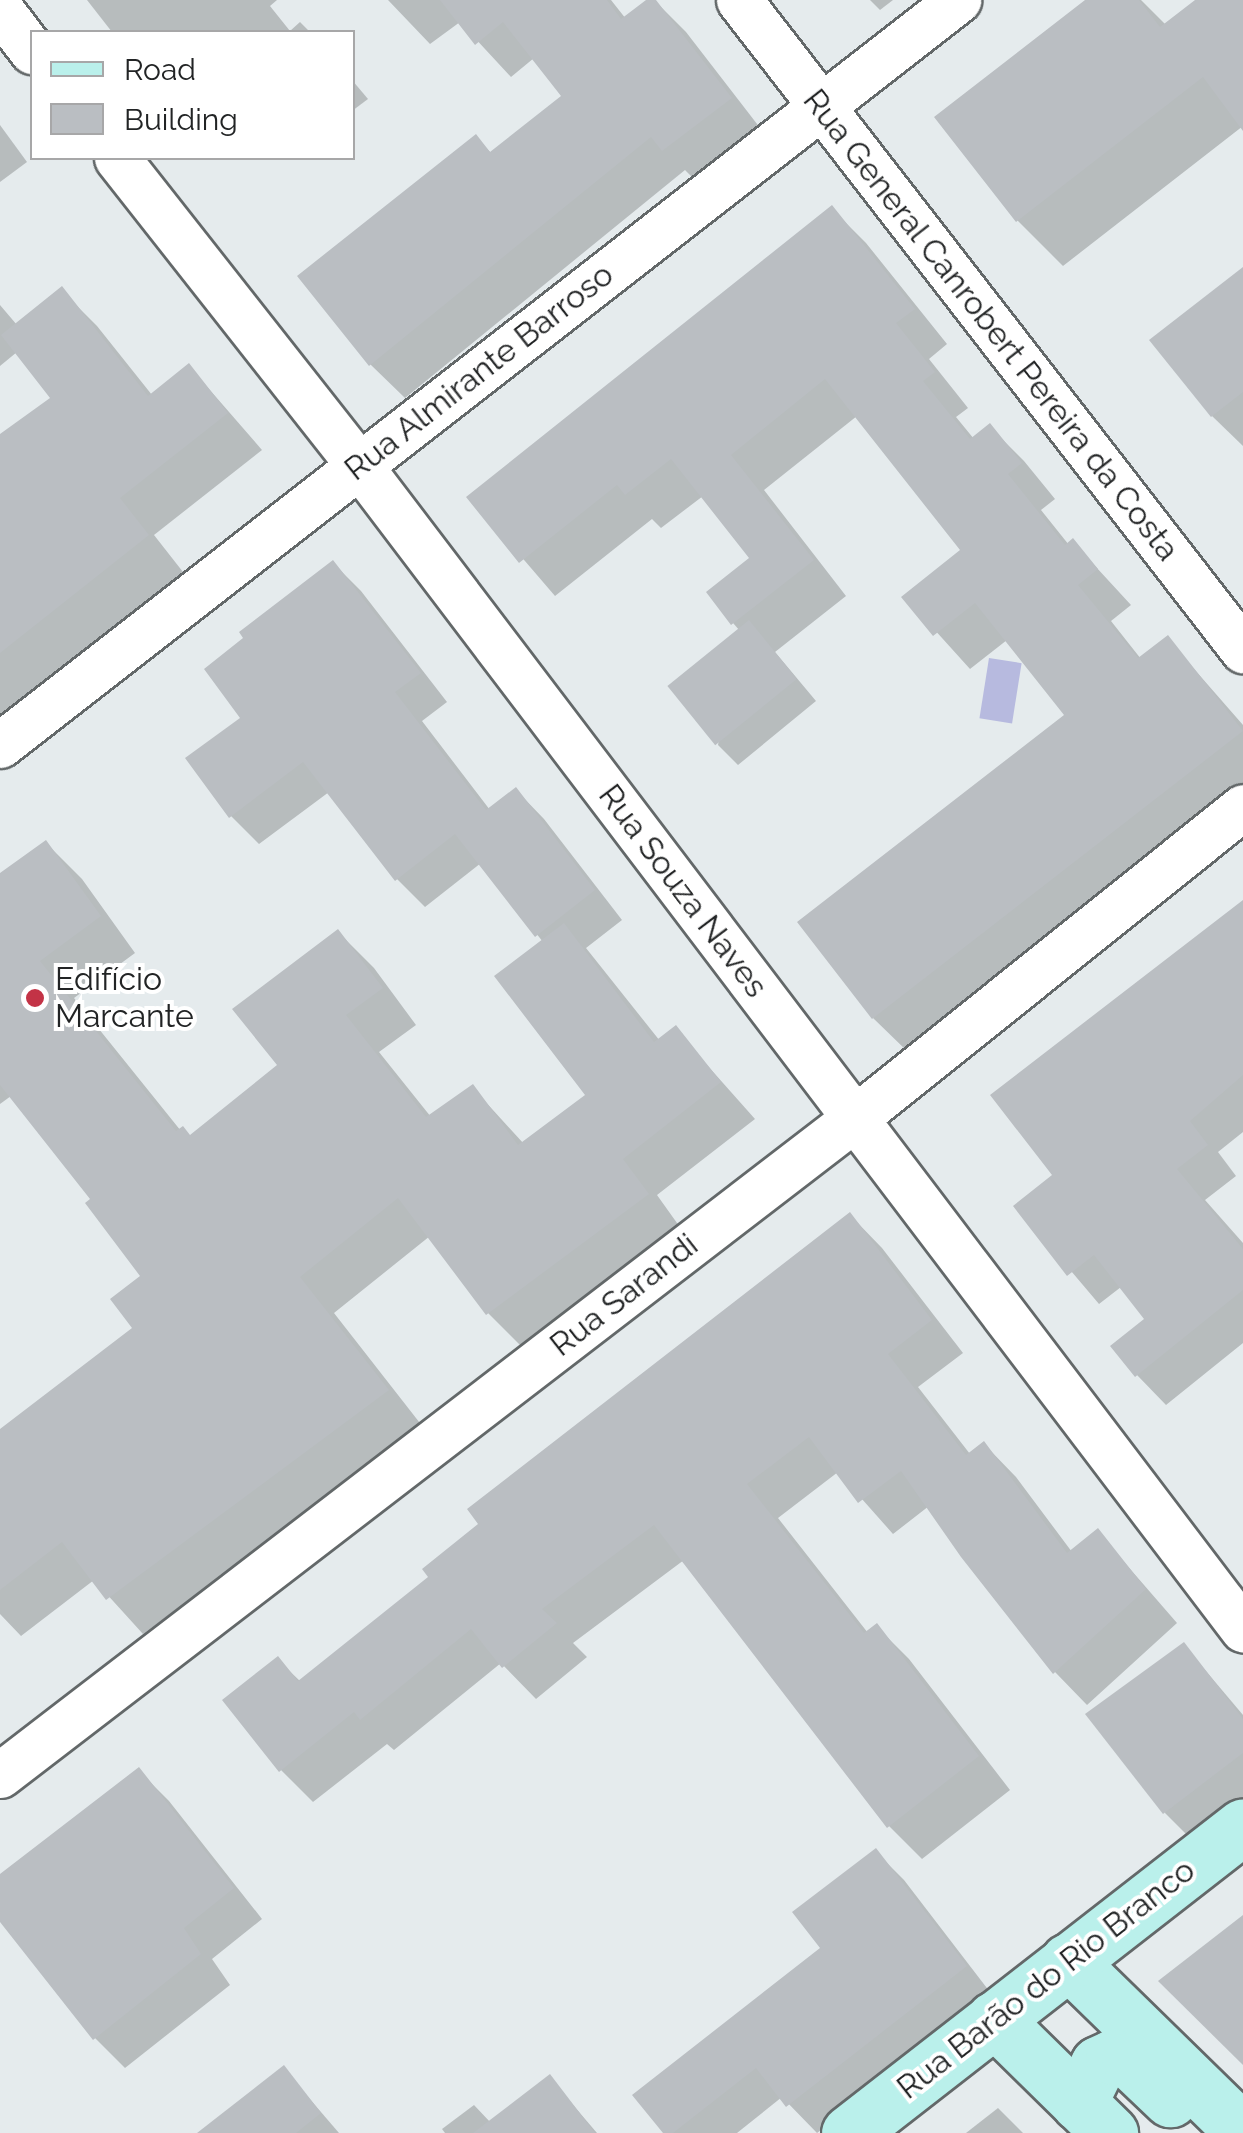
<!DOCTYPE html>
<meta charset="utf-8">
<style>
body{margin:0}
#map{position:relative;width:1243px;height:2133px;overflow:hidden;background:#e5ebed;font-family:Raleway,sans-serif}
div>[style]{position:absolute}
.water>*{inset:0;background:#b7badf;transform-origin:0 0}
.shadow>*{inset:0;background:#0003}
.building>*{inset:0;background:#babec2;transform-origin:0 0}
.roads{filter:drop-shadow(2px 0 #636869) drop-shadow(-2px 0 #636869) drop-shadow(0 2px #636869) drop-shadow(0 -2px #636869)}
.street>*{height:45px;margin:-22.5px;padding:0 22.5px;transform-origin:22.5px;border-radius:22.5px;background:#fff}
.secondary>*{height:55px;margin:-27.5px;padding:0 27.5px;transform-origin:27.5px;border-radius:27.5px;background:#baf0eb}
.dots>*{width:28px;height:28px;translate:-50% -50%;box-sizing:border-box;border:5px solid #fff;border-radius:50%}
span{translate:-50% -50%;white-space:nowrap;text-align:center;line-height:1.15;-webkit-text-stroke:8px #fff;paint-order:stroke}
.street-label{font-size:32px;color:#222425}
.poi-label{font-size:32px;color:#222425}
.left{translate:0 -50%;text-align:left}
.legend{position:absolute;left:30px;top:30px;width:325px;height:130px;box-sizing:border-box;background:#fff;border:2px solid #a7a7a8;margin:0;padding:12px 18px;list-style:none;font-size:30px;color:#222425}
.legend li{display:flex;align-items:center;gap:20px;height:50px}
.legend b{width:50px;border:2px solid #a7a7a8}
</style>
<div id="map">
<div class="water">
<div style="left:989px;top:658px;width:33px;height:61px;rotate:9deg"></div>
</div>
<div class="shadow">
<div style="clip-path:polygon(87px 0,277px 0,270px 6px,290px 31px,300px 22px,310px 32px,112px 32px)"></div>
<div style="clip-path:polygon(388px 0,611px 0,626px 19px,654px 0,686px 32px,764px 133px,698px 183px,685px 170px,405px 398px,371px 365px,301px 276px,476px 137px,492px 154px,564px 96px,534px 58px,511px 77px,460px 22px,430px 44px)"></div>
<div style="clip-path:polygon(870px 0,893px 0,880px 10px)"></div>
<div style="clip-path:polygon(1089px 0,1141px 0,1166px 25px,1199px 0,1243px 0,1243px 126px,1063px 266px,1018px 221px,938px 117px)"></div>
<div style="clip-path:polygon(352px 80px,368px 99px,352px 111px)"></div>
<div style="clip-path:polygon(0 125px,27px 162px,0 182px)"></div>
<div style="clip-path:polygon(831px 208px,866px 243px,947px 344px,929px 359px,968px 408px,956px 417px,974px 439px,990px 427px,1024px 461px,1055px 499px,1041px 510px,1069px 545px,1073px 542px,1131px 605px,1111px 621px,1141px 659px,1167px 638px,1243px 725px,1243px 794px,908px 1052px,873px 1018px,1068px 716px,1007px 640px,970px 669px,905px 597px,964px 550px,857px 416px,764px 490px,846px 596px,775px 652px,816px 701px,738px 765px,718px 745px,740px 631px,733px 623px,752px 559px,703px 496px,661px 528px,652px 519px,555px 596px,470px 497px)"></div>
<div style="clip-path:polygon(1243px 278px,1243px 446px,1212px 416px)"></div>
<div style="clip-path:polygon(61px 290px,97px 326px,152px 395px,189px 366px,262px 450px,154px 535px,183px 572px,0 718px,0 437px,54px 398px,17px 352px,0 366px,0 305px,17px 325px)"></div>
<div style="clip-path:polygon(333px 563px,361px 591px,447px 702px,422px 721px,490px 810px,516px 790px,544px 819px,622px 920px,586px 948px,660px 1041px,675px 1029px,755px 1119px,657px 1195px,682px 1230px,524px 1349px,488px 1313px,430px 1236px,334px 1313px,423px 1427px,143px 1634px,94px 1580px,21px 1636px,0 1614px,0 1432px,136px 1328px,143px 1277px,94px 1199px,11px 1096px,0 1104px,0 880px,46px 843px,82px 879px,135px 953px,74px 998px,181px 1131px,191px 1137px,281px 1066px,338px 932px,374px 968px,416px 1025px,379px 1052px,431px 1117px,472px 1087px,524px 1144px,588px 1095px,543px 942px,481px 863px,425px 907px,397px 879px,329px 792px,259px 844px,231px 816px,244px 718px)"></div>
<div style="clip-path:polygon(1243px 902px,1243px 1132px,1218px 1152px,1236px 1176px,1205px 1200px,1243px 1243px,1243px 1343px,1166px 1405px,1137px 1375px,1147px 1320px,1121px 1287px,1099px 1304px,1016px 1206px,1056px 1175px)"></div>
<div style="clip-path:polygon(850px 1215px,882px 1248px,963px 1353px,918px 1387px,970px 1454px,984px 1444px,1016px 1477px,1072px 1552px,1098px 1532px,1177px 1623px,1087px 1705px,1055px 1672px,929px 1506px,893px 1534px,838px 1472px,778px 1518px,868px 1633px,877px 1627px,909px 1659px,1010px 1790px,922px 1859px,889px 1826px,684px 1560px,573px 1643px,587px 1657px,536px 1699px,501px 1663px,394px 1750px,387px 1744px,313px 1802px,281px 1770px,277px 1659px,301px 1682px,432px 1577px)"></div>
<div style="clip-path:polygon(1184px 1645px,1243px 1715px,1243px 1799px,1191px 1839px,1165px 1813px)"></div>
<div style="clip-path:polygon(139px 1771px,169px 1801px,262px 1919px,212px 1959px,230px 1985px,125px 2068px,95px 2038px,0 1918px,0 1877px)"></div>
<div style="clip-path:polygon(876px 1852px,904px 1880px,993px 1996px,817px 2133px,782px 2097px,737px 2133px,666px 2133px,823px 1948px)"></div>
<div style="clip-path:polygon(284px 2069px,339px 2133px,201px 2133px)"></div>
<div style="clip-path:polygon(550px 2078px,597px 2133px,445px 2133px,442px 2129px,474px 2105px,491px 2123px)"></div>
<div style="clip-path:polygon(998px 2108px,1023px 2133px,966px 2133px)"></div>
</div>
<div class="building">
<div style="clip-path:polygon(440px 0,607px 0,621px 19px,646px 0,656px 0,732px 98px,662px 151px,651px 137px,369px 366px,297px 276px,476px 134px,490px 152px,561px 96px,503px 22px,475px 45px)"></div>
<div style="clip-path:polygon(1085px 0,1139px 0,1160px 27px,1195px 0,1243px 0,1243px 131px,1203px 77px,1016px 222px,934px 117px)"></div>
<div style="clip-path:polygon(832px 205px,915px 309px,896px 323px,935px 372px,923px 381px,970px 439px,990px 423px,1022px 463px,1008px 474px,1065px 545px,1073px 538px,1098px 569px,1078px 585px,1138px 658px,1168px 635px,1243px 731px,872px 1019px,797px 922px,1064px 715px,975px 603px,933px 636px,901px 597px,960px 550px,825px 379px,731px 455px,814px 560px,731px 625px,706px 592px,749px 558px,671px 459px,625px 495px,617px 485px,519px 563px,466px 497px)"></div>
<div style="clip-path:polygon(1243px 267px,1243px 392px,1211px 417px,1149px 340px)"></div>
<div style="clip-path:polygon(62px 286px,148px 396px,189px 363px,228px 413px,120px 498px,149px 535px,0 653px,0 434px,50px 398px,1px 335px)"></div>
<div style="clip-path:polygon(333px 560px,421px 673px,395px 692px,486px 810px,516px 787px,595px 890px,535px 937px,455px 834px,395px 881px,303px 762px,229px 818px,185px 758px,240px 718px,204px 669px,243px 638px,239px 632px)"></div>
<div style="left:749px;top:620px;width:76px;height:105px;rotate:51deg"></div>
<div style="clip-path:polygon(46px 840px,101px 916px,40px 961px,176px 1131px,183px 1126px,190px 1135px,277px 1065px,232px 1009px,338px 929px,383px 988px,346px 1015px,426px 1117px,473px 1084px,518px 1145px,585px 1095px,494px 976px,564px 923px,654px 1042px,676px 1025px,721px 1082px,623px 1159px,649px 1194px,486px 1315px,398px 1198px,300px 1277px,389px 1390px,106px 1600px,62px 1542px,0 1590px,0 1429px,132px 1328px,110px 1299px,140px 1276px,85px 1203px,90px 1199px,0 1085px,0 873px)"></div>
<div style="clip-path:polygon(1243px 900px,1243px 1075px,1190px 1121px,1208px 1145px,1177px 1169px,1243px 1249px,1243px 1290px,1135px 1377px,1110px 1346px,1144px 1319px,1094px 1255px,1067px 1276px,1013px 1206px,1052px 1175px,990px 1095px)"></div>
<div style="clip-path:polygon(850px 1212px,932px 1320px,888px 1354px,966px 1455px,984px 1441px,1067px 1553px,1098px 1528px,1146px 1589px,1053px 1674px,961px 1557px,901px 1471px,858px 1503px,809px 1437px,747px 1484px,864px 1633px,877px 1623px,979px 1756px,887px 1828px,654px 1525px,542px 1609px,557px 1623px,502px 1668px,471px 1629px,360px 1720px,354px 1712px,279px 1772px,222px 1700px,278px 1656px,298px 1681px,428px 1577px,422px 1569px,478px 1524px,467px 1509px)"></div>
<div style="clip-path:polygon(1184px 1642px,1243px 1719px,1243px 1753px,1163px 1814px,1085px 1714px)"></div>
<div style="clip-path:polygon(139px 1767px,234px 1888px,184px 1928px,201px 1954px,93px 2040px,0 1922px,0 1874px)"></div>
<div style="clip-path:polygon(876px 1848px,967px 1966px,786px 2107px,756px 2068px,673px 2133px,663px 2133px,632px 2095px,820px 1948px,792px 1912px)"></div>
<div style="clip-path:polygon(1243px 1915px,1243px 2065px,1158px 1981px)"></div>
<div style="clip-path:polygon(284px 2065px,321px 2113px,296px 2133px,197px 2133px)"></div>
<div style="clip-path:polygon(550px 2074px,595px 2133px,473px 2133px)"></div>
</div>
<div class="roads">
<div class="street">
<div style="left:739px;top:0;width:823px;rotate:52.21deg"></div>
<div style="left:0;top:9px;width:53px;rotate:52.7deg"></div>
<div style="left:117px;top:158px;width:391px;rotate:51.8deg"></div>
<div style="left:359px;top:465px;width:1462px;rotate:52.79deg"></div>
<div style="left:0;top:745px;width:1214px;rotate:-37.87deg"></div>
<div style="left:0;top:1775px;width:1078px;rotate:-37.54deg"></div>
<div style="left:855px;top:1118px;width:497px;rotate:-38.7deg"></div>
</div>
<div class="secondary">
<div style="left:1068px;top:1961px;width:245px;rotate:44.3deg"></div>
<div style="left:994px;top:2019px;width:163px;rotate:44.5deg"></div>
<div style="left:1079px;top:2103px;width:43px;rotate:-64deg"></div>
<div style="left:1098px;top:2064px;width:17px;rotate:-25deg"></div>
<div style="left:1113px;top:2057px;width:16px;rotate:11deg"></div>
<div style="left:1129px;top:2060px;width:57px;rotate:43.6deg"></div>
<div style="left:849px;top:2133px;width:499px;rotate:-37.9deg"></div>
</div>
</div>
<div class="dots">
<div style="left:35px;top:998px;background:#c33346"></div>
</div>
<div class="street-label">
<span style="left:991px;top:325px;rotate:52deg">Rua General Canrobert Pereira da Costa</span>
<span style="left:479px;top:372px;rotate:-38deg">Rua Almirante Barroso</span>
<span style="left:683px;top:891px;rotate:53deg">Rua Souza Naves</span>
<span style="left:624px;top:1295px;rotate:-38deg">Rua Sarandi</span>
<span style="left:1046px;top:1979px;rotate:-38deg">Rua Barão do Rio Branco</span>
</div>
<div class="poi-label">
<span class="left" style="left:55px;top:998px">Edifício<br>Marcante</span>
</div>
<ul class="legend">
<li><b style="height:12px;background:#baf0eb"></b>Road</li>
<li><b style="height:28px;background:#babec2"></b>Building</li>
</ul>
</div>
